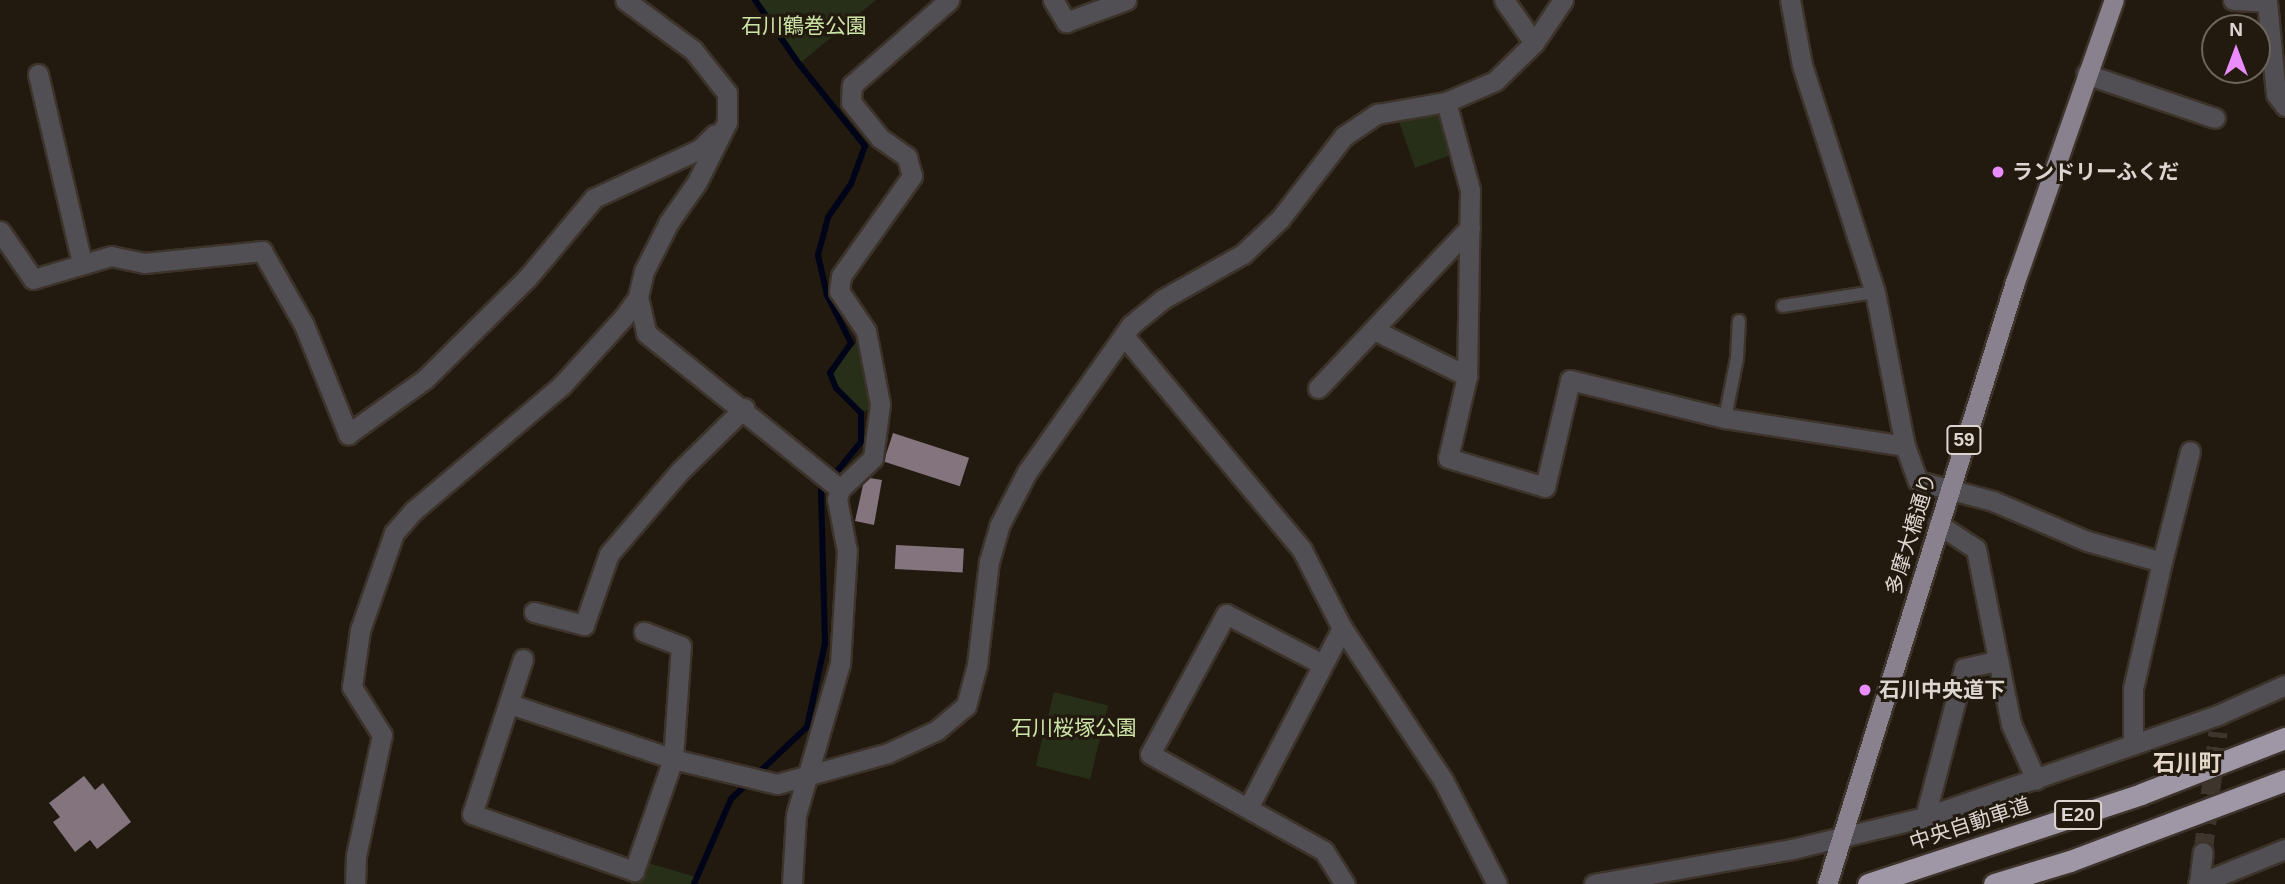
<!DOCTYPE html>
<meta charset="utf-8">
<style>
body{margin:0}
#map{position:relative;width:2285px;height:884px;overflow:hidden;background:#22190f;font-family:Helvetica,"Noto Sans JP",sans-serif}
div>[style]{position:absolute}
.green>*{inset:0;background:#272f19;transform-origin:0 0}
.stream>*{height:6px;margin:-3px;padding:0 3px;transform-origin:3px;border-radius:3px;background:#000418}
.building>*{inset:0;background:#83747e;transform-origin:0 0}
.minor-tunnel>*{height:19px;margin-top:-9.5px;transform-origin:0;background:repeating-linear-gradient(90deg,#3e352c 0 19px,transparent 0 29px)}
.roads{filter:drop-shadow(2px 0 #3c332a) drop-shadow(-2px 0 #3c332a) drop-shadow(0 2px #3c332a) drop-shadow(0 -2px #3c332a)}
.service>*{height:12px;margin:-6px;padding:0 6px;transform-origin:6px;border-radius:6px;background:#524f54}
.minor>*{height:19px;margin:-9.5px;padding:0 9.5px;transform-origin:9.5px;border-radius:9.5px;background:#524f54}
.primary>*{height:19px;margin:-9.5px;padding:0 9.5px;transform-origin:9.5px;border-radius:9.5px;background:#89828e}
.motorway>*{height:21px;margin:-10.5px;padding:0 10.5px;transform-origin:10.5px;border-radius:10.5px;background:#9f97a5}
.dots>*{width:19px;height:19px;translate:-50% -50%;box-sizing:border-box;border:4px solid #22190f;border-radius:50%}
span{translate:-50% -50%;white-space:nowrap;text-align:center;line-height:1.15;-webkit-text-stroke:6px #22190f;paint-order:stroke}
.shield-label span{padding:2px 5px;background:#22190f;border:2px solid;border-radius:5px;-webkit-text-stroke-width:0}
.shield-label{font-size:19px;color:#ddd6d0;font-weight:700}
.park-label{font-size:21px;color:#cce4a6}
.poi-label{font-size:21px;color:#ddd6d0;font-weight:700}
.left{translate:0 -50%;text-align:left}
.street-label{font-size:21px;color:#ddd6d0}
.neighbourhood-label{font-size:23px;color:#e5d8cb;font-weight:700}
.north{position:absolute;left:2201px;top:14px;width:70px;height:70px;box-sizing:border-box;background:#22190f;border:2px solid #6d655c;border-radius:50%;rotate:0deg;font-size:19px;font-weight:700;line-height:28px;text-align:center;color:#ddd6d0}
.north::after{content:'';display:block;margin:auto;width:24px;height:32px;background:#e98dfe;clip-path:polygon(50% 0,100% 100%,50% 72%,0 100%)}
</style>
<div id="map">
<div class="green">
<div style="clip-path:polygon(755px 0,876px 0,799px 64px)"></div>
<div style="clip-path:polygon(1446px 102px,1459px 152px,1415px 168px,1395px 110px)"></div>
<div style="clip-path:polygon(866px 331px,880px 404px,861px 413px,836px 388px,830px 373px)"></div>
<div style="left:1054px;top:692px;width:56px;height:76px;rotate:14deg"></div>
<div style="clip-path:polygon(638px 860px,696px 877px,694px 884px,631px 884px)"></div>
</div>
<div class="stream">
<div style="left:694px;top:884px;width:93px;rotate:-66.5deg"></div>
<div style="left:731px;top:799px;width:105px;rotate:-43.5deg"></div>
<div style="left:807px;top:727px;width:86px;rotate:-77.9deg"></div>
<div style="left:825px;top:643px;width:152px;rotate:-91.5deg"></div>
<div style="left:821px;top:491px;width:63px;rotate:-50.8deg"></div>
<div style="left:861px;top:442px;width:29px;rotate:-90deg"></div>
<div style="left:861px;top:413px;width:35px;rotate:-135deg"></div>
<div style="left:836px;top:388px;width:16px;rotate:-112deg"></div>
<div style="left:830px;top:373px;width:37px;rotate:-55deg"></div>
<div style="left:851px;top:343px;width:54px;rotate:-116.6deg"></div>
<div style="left:827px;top:295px;width:41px;rotate:-102.7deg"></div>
<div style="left:818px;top:255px;width:39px;rotate:-75deg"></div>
<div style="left:828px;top:217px;width:40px;rotate:-55.1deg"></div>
<div style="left:851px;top:184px;width:40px;rotate:-69.8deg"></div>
<div style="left:865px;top:146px;width:105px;rotate:-128.8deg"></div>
<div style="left:799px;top:64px;width:78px;rotate:-124.5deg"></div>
</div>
<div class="building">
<div style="left:893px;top:433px;width:80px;height:30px;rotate:18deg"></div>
<div style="clip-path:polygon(870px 478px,882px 480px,874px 525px,855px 521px,863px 485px)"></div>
<div style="left:896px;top:545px;width:68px;height:24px;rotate:3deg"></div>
<div style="clip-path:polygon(84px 776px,95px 790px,103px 783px,131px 822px,97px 849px,90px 840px,75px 852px,53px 822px,60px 817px,49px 803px)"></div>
</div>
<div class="minor-tunnel">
<div style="left:2203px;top:852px;width:121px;rotate:-82.9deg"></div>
</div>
<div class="roads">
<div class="service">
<div style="left:1783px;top:306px;width:93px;rotate:-8.7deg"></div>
<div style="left:1725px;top:418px;width:61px;rotate:-78.7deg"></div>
<div style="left:1737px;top:358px;width:37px;rotate:-87deg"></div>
</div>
<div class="minor">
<div style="left:1053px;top:0;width:26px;rotate:59deg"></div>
<div style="left:1066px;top:22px;width:64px;rotate:-20.1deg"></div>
<div style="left:1504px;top:0;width:52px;rotate:55.1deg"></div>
<div style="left:1790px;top:0;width:66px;rotate:79.5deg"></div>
<div style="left:1802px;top:65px;width:238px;rotate:72.2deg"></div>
<div style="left:1875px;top:292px;width:157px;rotate:79deg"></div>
<div style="left:1905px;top:446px;width:37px;rotate:70deg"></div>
<div style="left:1918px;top:481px;width:78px;rotate:14.9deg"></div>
<div style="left:1993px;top:501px;width:102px;rotate:23.1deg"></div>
<div style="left:2087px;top:541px;width:78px;rotate:15.6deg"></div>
<div style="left:2162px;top:562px;width:130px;rotate:102.9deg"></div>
<div style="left:2133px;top:689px;width:56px;rotate:90deg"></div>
<div style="left:2233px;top:0;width:34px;rotate:3deg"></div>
<div style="left:2267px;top:2px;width:92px;rotate:84.4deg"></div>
<div style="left:2276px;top:94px;width:15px;rotate:53deg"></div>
<div style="left:38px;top:74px;width:194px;rotate:76.9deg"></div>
<div style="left:2086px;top:74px;width:136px;rotate:18.8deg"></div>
<div style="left:1446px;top:102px;width:91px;rotate:74.7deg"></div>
<div style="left:1470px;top:190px;width:186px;rotate:90.9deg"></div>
<div style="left:1467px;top:376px;width:84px;rotate:103deg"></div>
<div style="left:1448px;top:458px;width:101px;rotate:16.6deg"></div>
<div style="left:1545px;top:487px;width:110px;rotate:-76.8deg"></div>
<div style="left:1570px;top:380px;width:160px;rotate:13.8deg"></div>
<div style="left:1725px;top:418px;width:182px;rotate:8.8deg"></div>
<div style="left:0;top:231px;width:58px;rotate:55.5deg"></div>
<div style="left:33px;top:279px;width:81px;rotate:-16.4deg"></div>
<div style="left:111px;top:256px;width:34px;rotate:12deg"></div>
<div style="left:144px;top:263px;width:119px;rotate:-5.8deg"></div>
<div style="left:262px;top:251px;width:85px;rotate:60.4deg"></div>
<div style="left:304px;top:325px;width:118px;rotate:68deg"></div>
<div style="left:348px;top:434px;width:95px;rotate:-35.5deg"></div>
<div style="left:425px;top:379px;width:145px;rotate:-44.7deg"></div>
<div style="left:528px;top:277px;width:103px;rotate:-50.1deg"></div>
<div style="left:594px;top:198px;width:117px;rotate:-24.8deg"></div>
<div style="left:700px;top:149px;width:21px;rotate:-45deg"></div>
<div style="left:638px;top:297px;width:37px;rotate:77deg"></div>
<div style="left:646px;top:333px;width:249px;rotate:38.8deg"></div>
<div style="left:1374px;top:330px;width:104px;rotate:26.3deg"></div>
<div style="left:1124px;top:336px;width:278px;rotate:50.2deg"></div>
<div style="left:1302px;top:550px;width:88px;rotate:62.9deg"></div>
<div style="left:1342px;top:628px;width:182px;rotate:56.4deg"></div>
<div style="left:1443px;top:780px;width:117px;rotate:62.6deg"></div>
<div style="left:1318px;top:388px;width:221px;rotate:-46.6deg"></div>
<div style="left:1938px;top:524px;width:45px;rotate:33.3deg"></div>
<div style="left:1976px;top:549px;width:178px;rotate:78.7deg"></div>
<div style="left:2011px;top:724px;width:61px;rotate:65.9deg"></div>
<div style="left:2162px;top:562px;width:114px;rotate:-75.8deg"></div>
<div style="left:534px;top:612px;width:52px;rotate:14.6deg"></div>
<div style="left:584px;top:625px;width:75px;rotate:-70.6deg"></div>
<div style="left:609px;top:554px;width:109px;rotate:-49.5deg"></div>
<div style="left:680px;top:471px;width:90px;rotate:-44.5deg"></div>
<div style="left:523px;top:659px;width:163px;rotate:108.2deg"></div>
<div style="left:472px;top:814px;width:172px;rotate:19.4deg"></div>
<div style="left:634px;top:871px;width:119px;rotate:-70.8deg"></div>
<div style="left:673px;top:759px;width:113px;rotate:-86deg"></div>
<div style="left:681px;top:646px;width:40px;rotate:-159deg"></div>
<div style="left:1322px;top:664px;width:108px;rotate:-152.5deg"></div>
<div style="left:1226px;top:614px;width:159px;rotate:118.5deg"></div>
<div style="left:1150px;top:754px;width:199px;rotate:29.1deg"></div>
<div style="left:1324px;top:851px;width:39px;rotate:58deg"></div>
<div style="left:510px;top:704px;width:172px;rotate:18.6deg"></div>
<div style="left:673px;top:759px;width:107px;rotate:13.5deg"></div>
<div style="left:777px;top:784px;width:115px;rotate:-15.6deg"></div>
<div style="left:888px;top:753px;width:54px;rotate:-25.1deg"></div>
<div style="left:937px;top:730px;width:38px;rotate:-40deg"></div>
<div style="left:966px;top:706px;width:42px;rotate:-75deg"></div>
<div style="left:977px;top:665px;width:104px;rotate:-83.4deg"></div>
<div style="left:989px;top:562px;width:37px;rotate:-74deg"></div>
<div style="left:999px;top:526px;width:61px;rotate:-62.6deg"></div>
<div style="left:1027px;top:472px;width:180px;rotate:-54.7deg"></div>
<div style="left:1131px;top:325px;width:41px;rotate:-39.1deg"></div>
<div style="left:1163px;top:299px;width:92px;rotate:-29.4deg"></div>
<div style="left:1243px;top:254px;width:51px;rotate:-43.4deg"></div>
<div style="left:1280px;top:219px;width:105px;rotate:-52.4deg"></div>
<div style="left:1344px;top:136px;width:40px;rotate:-34deg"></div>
<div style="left:1377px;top:114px;width:70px;rotate:-9.9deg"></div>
<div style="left:1446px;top:102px;width:53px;rotate:-23.2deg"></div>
<div style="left:1495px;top:81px;width:54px;rotate:-44.3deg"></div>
<div style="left:1534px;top:43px;width:52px;rotate:-56deg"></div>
<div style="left:1248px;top:808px;width:203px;rotate:-62.4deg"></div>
<div style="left:1925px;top:817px;width:154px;rotate:-75.3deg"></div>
<div style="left:1964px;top:668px;width:33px;rotate:-12deg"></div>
<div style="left:2199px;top:883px;width:31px;rotate:-83deg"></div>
<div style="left:355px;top:884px;width:28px;rotate:-88deg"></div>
<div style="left:356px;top:856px;width:124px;rotate:-77.9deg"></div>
<div style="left:382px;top:735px;width:57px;rotate:-122deg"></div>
<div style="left:352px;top:687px;width:58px;rotate:-82deg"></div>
<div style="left:360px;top:630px;width:103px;rotate:-70.7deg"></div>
<div style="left:394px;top:533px;width:29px;rotate:-49deg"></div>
<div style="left:413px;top:511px;width:195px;rotate:-40.2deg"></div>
<div style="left:562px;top:385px;width:91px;rotate:-47.7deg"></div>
<div style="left:623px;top:318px;width:26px;rotate:-54deg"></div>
<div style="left:638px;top:297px;width:27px;rotate:-77deg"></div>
<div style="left:644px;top:271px;width:55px;rotate:-63deg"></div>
<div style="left:669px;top:222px;width:49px;rotate:-55deg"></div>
<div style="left:697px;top:182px;width:67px;rotate:-63.4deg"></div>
<div style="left:727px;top:122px;width:29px;rotate:-90deg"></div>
<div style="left:727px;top:93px;width:55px;rotate:-128.3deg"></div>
<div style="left:693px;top:50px;width:84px;rotate:-143.7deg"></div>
<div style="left:792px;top:884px;width:69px;rotate:-86.7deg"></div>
<div style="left:796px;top:815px;width:157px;rotate:-73.8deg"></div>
<div style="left:840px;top:664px;width:113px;rotate:-86.5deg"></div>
<div style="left:847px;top:551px;width:53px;rotate:-100.9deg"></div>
<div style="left:837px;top:499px;width:10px;rotate:-73deg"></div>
<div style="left:840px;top:489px;width:45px;rotate:-43.2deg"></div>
<div style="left:873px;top:458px;width:54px;rotate:-82.6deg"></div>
<div style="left:880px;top:404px;width:74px;rotate:-100.9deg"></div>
<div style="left:866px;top:331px;width:48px;rotate:-124deg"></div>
<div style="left:839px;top:291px;width:15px;rotate:-82deg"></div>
<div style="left:841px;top:276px;width:123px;rotate:-54.6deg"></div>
<div style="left:912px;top:176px;width:20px;rotate:-105deg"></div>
<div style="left:907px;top:157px;width:33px;rotate:-145deg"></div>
<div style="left:880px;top:138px;width:46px;rotate:-128.9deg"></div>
<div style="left:851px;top:102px;width:17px;rotate:-87deg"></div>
<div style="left:852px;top:85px;width:129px;rotate:-41.2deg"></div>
<div style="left:1594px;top:884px;width:201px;rotate:-10deg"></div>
<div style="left:1792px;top:849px;width:137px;rotate:-13.5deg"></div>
<div style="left:1925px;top:817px;width:312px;rotate:-19.2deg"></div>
<div style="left:2220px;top:714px;width:71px;rotate:-24deg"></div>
<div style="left:2198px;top:884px;width:94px;rotate:-21.9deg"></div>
</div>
<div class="primary">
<div style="left:1827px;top:884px;width:631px;rotate:-72.66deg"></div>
<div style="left:2015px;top:282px;width:299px;rotate:-70.7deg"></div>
</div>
<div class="motorway">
<div style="left:1868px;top:884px;width:287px;rotate:-18.2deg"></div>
<div style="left:2141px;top:794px;width:155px;rotate:-21.3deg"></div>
<div style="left:1994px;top:884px;width:79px;rotate:-16.8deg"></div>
<div style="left:2070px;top:861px;width:230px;rotate:-20.6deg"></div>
</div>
</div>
<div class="dots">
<div style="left:1998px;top:172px;background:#e98dfe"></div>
<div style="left:1865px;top:690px;background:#e98dfe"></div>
</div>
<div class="shield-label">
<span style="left:1964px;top:440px">59</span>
<span style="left:2078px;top:815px">E20</span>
</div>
<div class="park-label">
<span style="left:804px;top:26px">石川鶴巻公園</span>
<span style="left:1074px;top:728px">石川桜塚公園</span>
</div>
<div class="poi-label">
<span class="left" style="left:2012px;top:172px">ランドリーふくだ</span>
<span class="left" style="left:1879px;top:690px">石川中央道下</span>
</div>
<div class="street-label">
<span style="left:1911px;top:534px;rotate:-73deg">多摩大橋通り</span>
<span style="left:1970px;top:824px;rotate:-18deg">中央自動車道</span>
</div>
<div class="neighbourhood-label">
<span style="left:2187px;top:763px">石川町</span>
</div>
<div class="north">N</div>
</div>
